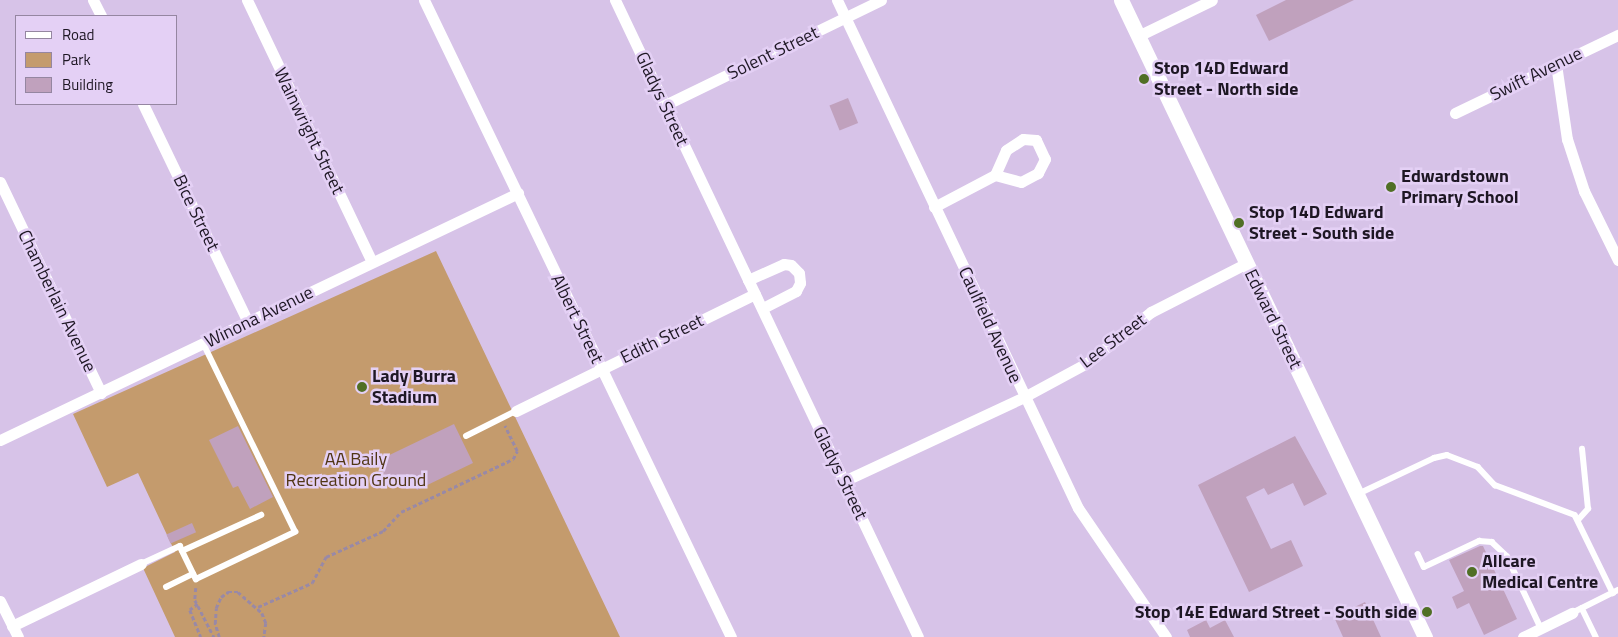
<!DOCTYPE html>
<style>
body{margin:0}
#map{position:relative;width:1618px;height:637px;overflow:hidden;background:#d7c3e8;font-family:"Titillium Web",sans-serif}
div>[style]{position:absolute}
.green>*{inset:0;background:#c49b6d}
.building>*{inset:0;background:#c0a1bd;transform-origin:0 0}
.path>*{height:2.5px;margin-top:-1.25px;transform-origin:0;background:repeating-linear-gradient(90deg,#9989a6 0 4px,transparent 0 6.5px)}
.service>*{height:5.5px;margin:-2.75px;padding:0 2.75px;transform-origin:2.75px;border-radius:2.75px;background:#fff}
.minor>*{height:11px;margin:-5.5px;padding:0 5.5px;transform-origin:5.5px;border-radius:5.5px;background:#fff}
.tertiary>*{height:15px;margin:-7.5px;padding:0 7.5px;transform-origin:7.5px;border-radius:7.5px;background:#fff}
.dots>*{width:14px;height:14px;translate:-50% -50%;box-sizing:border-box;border:2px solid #e4d0f5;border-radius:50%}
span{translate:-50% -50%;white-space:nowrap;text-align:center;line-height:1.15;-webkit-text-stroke:5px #e4d0f5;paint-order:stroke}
.street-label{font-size:18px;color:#1e1724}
.poi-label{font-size:18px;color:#1e1724;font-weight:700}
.left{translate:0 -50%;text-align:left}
.right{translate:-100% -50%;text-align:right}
.park-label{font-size:18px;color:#503514}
.legend{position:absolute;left:15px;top:15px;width:162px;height:90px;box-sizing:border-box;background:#e4d0f5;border:1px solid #9586a1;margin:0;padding:6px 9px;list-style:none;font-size:15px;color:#1e1724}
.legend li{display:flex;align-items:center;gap:10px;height:25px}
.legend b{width:25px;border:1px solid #9586a1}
</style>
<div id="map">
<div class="green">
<div style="clip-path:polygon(436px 251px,620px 637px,175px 637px,143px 568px,175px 552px,138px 473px,107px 487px,73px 414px)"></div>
</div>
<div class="building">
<div style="clip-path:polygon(1286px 0,1354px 0,1269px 41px,1256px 15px)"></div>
<div style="left:848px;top:98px;width:27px;height:20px;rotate:68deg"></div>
<div style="clip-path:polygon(454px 424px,473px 463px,417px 490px,411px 477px,390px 487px,377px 461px)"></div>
<div style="clip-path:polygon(238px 426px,273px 497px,250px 509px,238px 486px,233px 488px,209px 440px)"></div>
<div style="clip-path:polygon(1295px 436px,1327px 494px,1304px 506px,1293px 483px,1268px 495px,1264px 488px,1246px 497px,1271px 549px,1291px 540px,1303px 566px,1249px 592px,1198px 485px)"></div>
<div style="left:192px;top:523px;width:10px;height:28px;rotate:66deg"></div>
<div style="clip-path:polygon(1480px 546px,1483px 546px,1517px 619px,1484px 635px,1469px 603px,1457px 609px,1452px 597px,1464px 591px,1449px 560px)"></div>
<div style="clip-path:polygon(1365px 602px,1381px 637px,1343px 637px,1334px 617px)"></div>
<div style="clip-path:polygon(1206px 620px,1210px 628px,1225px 620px,1234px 637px,1190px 637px,1187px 630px)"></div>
</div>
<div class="path">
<div style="left:196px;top:588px;width:12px;rotate:95deg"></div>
<div style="left:195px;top:600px;width:42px;rotate:62.8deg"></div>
<div style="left:198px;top:604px;width:10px;rotate:143deg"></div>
<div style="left:190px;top:610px;width:29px;rotate:68deg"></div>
<div style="left:258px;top:607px;width:59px;rotate:-24deg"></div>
<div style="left:312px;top:583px;width:30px;rotate:-62deg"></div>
<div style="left:326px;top:557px;width:63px;rotate:-24.5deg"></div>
<div style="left:383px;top:531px;width:26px;rotate:-47deg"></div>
<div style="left:401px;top:512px;width:124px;rotate:-25.3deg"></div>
<div style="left:513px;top:459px;width:9px;rotate:-63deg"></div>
<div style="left:517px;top:451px;width:28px;rotate:-116deg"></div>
<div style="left:219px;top:637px;width:14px;rotate:-107deg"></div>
<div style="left:215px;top:624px;width:16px;rotate:-86deg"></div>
<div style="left:216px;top:608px;width:12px;rotate:-66deg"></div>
<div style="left:221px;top:597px;width:9px;rotate:-36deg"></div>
<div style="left:228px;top:592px;width:10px"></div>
<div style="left:238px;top:592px;width:32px;rotate:41deg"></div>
<div style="left:262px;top:613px;width:11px;rotate:68deg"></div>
<div style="left:266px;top:623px;width:14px;rotate:98deg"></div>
</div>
<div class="service">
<div style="left:466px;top:436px;width:56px;rotate:-26.6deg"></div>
<div style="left:1358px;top:494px;width:84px;rotate:-25.3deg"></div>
<div style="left:1434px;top:458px;width:13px;rotate:-13deg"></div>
<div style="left:1447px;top:455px;width:33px;rotate:21deg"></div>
<div style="left:1478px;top:467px;width:25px;rotate:47deg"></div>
<div style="left:1495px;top:485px;width:85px;rotate:20.6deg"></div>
<div style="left:1575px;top:515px;width:87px;rotate:64deg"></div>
<div style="left:1578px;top:520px;width:15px;rotate:-48deg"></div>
<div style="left:1588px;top:509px;width:60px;rotate:-95.7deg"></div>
<div style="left:182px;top:551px;width:87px;rotate:-24.5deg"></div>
<div style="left:1418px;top:554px;width:14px;rotate:65deg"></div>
<div style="left:1424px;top:567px;width:61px;rotate:-25.3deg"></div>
<div style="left:1479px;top:541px;width:13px;rotate:4deg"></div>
<div style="left:1492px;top:542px;width:21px;rotate:43deg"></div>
<div style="left:1507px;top:556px;width:80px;rotate:64.7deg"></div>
<div style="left:141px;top:564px;width:43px;rotate:-24.8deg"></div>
<div style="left:180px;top:546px;width:37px;rotate:64deg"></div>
<div style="left:196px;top:579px;width:110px;rotate:-25.4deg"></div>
<div style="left:295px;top:532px;width:210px;rotate:-116deg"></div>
<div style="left:166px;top:587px;width:30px;rotate:-26deg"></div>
<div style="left:1582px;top:608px;width:32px;rotate:64deg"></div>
<div style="left:1572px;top:613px;width:51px;rotate:-26.6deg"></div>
</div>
<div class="minor">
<div style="left:93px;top:0;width:18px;rotate:63deg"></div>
<div style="left:247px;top:0;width:290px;rotate:64.5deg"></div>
<div style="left:424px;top:0;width:707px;rotate:64.27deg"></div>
<div style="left:615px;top:0;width:705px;rotate:64.56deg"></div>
<div style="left:837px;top:0;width:562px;rotate:64.62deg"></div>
<div style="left:1078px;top:508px;width:156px;rotate:55.7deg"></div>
<div style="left:1138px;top:36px;width:82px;rotate:-25.9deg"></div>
<div style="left:1556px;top:64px;width:76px;rotate:81.7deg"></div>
<div style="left:1567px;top:139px;width:55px;rotate:71.9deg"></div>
<div style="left:1584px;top:191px;width:77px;rotate:63.8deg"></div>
<div style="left:143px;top:104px;width:242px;rotate:64.3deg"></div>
<div style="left:665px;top:105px;width:240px;rotate:-25.9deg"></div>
<div style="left:1455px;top:113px;width:181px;rotate:-25.6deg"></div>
<div style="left:0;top:182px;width:234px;rotate:64.4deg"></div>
<div style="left:934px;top:207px;width:69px;rotate:-27.7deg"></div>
<div style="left:995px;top:175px;width:27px;rotate:-66deg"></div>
<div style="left:1006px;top:150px;width:20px;rotate:-33deg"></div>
<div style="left:1023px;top:139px;width:13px;rotate:4deg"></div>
<div style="left:1036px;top:140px;width:21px;rotate:65deg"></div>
<div style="left:1045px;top:159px;width:16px;rotate:117deg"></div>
<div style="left:1038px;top:173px;width:19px;rotate:152deg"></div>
<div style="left:1021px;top:182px;width:27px;rotate:-165deg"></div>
<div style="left:748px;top:280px;width:39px;rotate:-24deg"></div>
<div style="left:784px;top:264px;width:7px;rotate:8deg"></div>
<div style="left:791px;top:265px;width:11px;rotate:45deg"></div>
<div style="left:799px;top:273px;width:10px;rotate:84deg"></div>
<div style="left:800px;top:283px;width:9px;rotate:117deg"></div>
<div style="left:796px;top:291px;width:38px;rotate:153deg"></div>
<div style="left:516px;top:411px;width:266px;rotate:-26.1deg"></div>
<div style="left:0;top:440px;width:574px;rotate:-25.49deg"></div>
<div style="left:844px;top:481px;width:199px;rotate:-25deg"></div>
<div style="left:1024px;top:397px;width:72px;rotate:-28.4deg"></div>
<div style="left:1087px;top:363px;width:82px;rotate:-38.6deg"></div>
<div style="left:1151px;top:312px;width:108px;rotate:-27deg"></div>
<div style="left:0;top:601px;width:40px;rotate:63.4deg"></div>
<div style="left:12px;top:626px;width:143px;rotate:-25.7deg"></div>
<div style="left:1523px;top:637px;width:55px;rotate:-26.1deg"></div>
</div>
<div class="tertiary">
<div style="left:1121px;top:0;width:706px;rotate:64.49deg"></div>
</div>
<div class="dots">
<div style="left:1144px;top:79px;background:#506f25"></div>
<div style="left:1391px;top:187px;background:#506f25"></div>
<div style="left:1239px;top:223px;background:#506f25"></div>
<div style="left:362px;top:387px;background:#506f25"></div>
<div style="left:1472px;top:572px;background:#506f25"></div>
<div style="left:1427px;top:612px;background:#506f25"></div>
</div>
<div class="street-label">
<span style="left:773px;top:53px;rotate:-26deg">Solent Street</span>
<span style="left:1536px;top:74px;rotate:-26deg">Swift Avenue</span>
<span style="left:662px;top:99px;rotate:65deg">Gladys Street</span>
<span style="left:309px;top:131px;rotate:64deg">Wainwright Street</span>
<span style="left:196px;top:213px;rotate:64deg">Bice Street</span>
<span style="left:57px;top:301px;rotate:64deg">Chamberlain Avenue</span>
<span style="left:259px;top:317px;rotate:-26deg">Winona Avenue</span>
<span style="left:577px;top:319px;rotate:64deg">Albert Street</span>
<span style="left:1273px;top:319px;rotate:64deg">Edward Street</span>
<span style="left:990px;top:325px;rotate:65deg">Caulfield Avenue</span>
<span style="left:662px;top:339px;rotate:-26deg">Edith Street</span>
<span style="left:1113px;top:341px;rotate:-37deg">Lee Street</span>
<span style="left:840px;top:473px;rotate:64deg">Gladys Street</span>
</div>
<div class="poi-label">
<span class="left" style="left:1154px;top:79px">Stop 14D Edward<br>Street - North side</span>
<span class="left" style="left:1401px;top:187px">Edwardstown<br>Primary School</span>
<span class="left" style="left:1249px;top:223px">Stop 14D Edward<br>Street - South side</span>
<span class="left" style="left:372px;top:387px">Lady Burra<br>Stadium</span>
<span class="left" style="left:1482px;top:572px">Allcare<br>Medical Centre</span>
<span class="right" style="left:1417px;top:612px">Stop 14E Edward Street - South side</span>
</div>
<div class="park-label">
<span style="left:356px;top:470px">AA Baily<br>Recreation Ground</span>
</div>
<ul class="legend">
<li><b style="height:6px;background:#fff"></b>Road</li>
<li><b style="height:14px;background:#c49b6d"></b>Park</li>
<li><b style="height:14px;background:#c0a1bd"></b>Building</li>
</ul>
</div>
